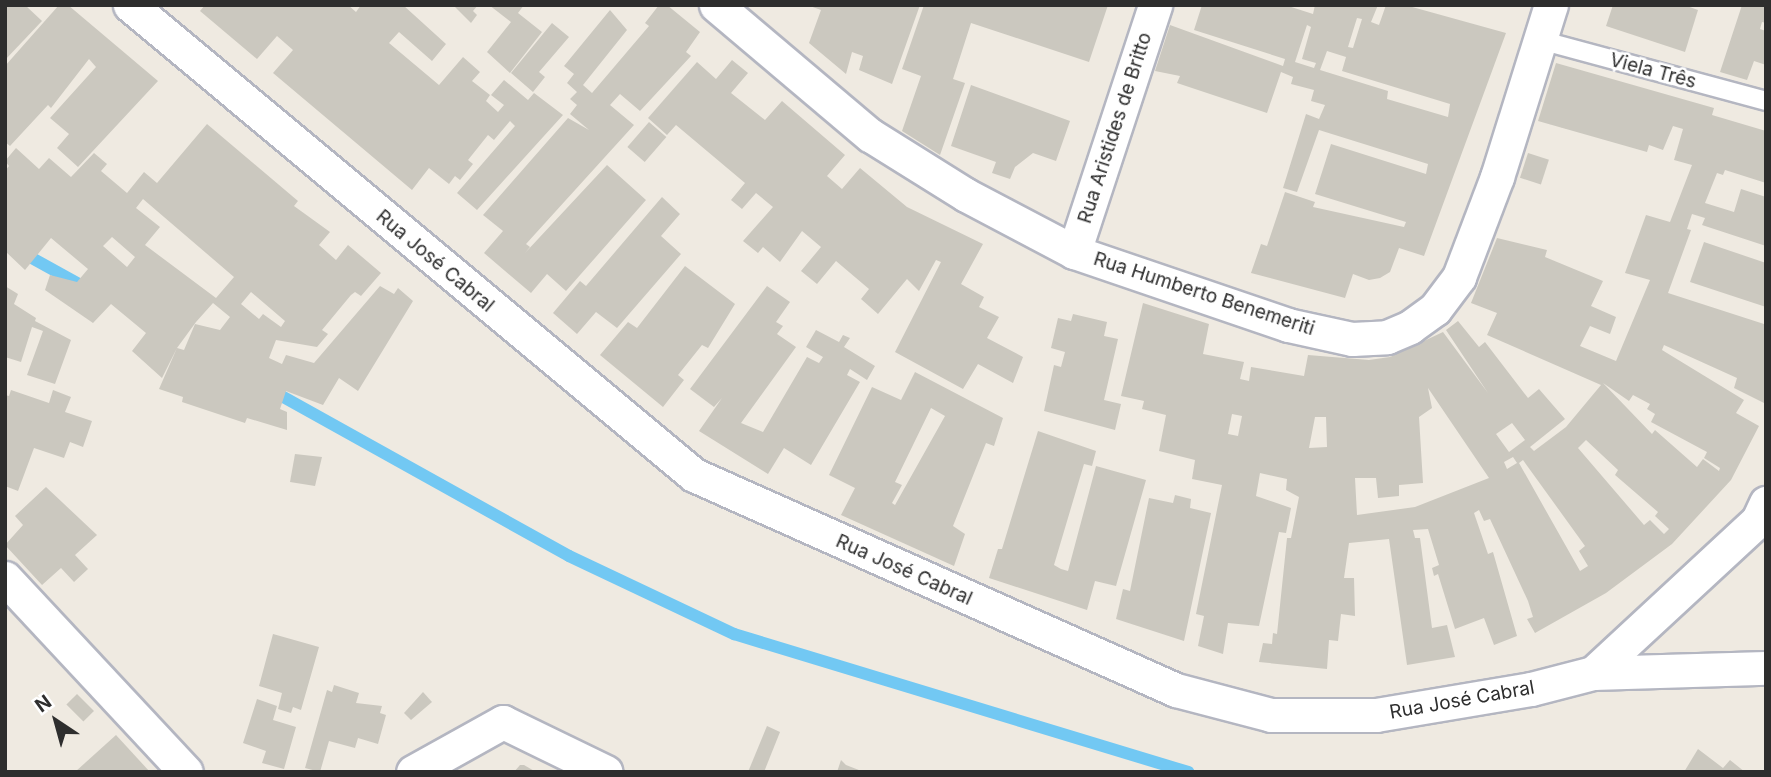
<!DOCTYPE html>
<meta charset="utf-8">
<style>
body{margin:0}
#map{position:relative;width:1771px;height:777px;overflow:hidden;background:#efeae1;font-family:Inter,sans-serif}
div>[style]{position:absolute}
.stream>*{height:12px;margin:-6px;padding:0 6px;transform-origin:6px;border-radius:6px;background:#72c8f3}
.building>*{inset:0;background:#cbc8bf;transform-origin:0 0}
.roads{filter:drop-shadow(2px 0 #b4b6c1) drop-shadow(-2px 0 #b4b6c1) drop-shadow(0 2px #b4b6c1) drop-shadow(0 -2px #b4b6c1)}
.service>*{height:18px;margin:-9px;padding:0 9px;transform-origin:9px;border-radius:9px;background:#fff}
.minor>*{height:33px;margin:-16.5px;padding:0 16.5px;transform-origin:16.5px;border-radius:16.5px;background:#fff}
span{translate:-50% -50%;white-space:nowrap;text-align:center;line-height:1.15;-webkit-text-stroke:5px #fff;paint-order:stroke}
.street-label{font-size:19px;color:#2e2e2e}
.frame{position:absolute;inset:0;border:7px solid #2e2e2e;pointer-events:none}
.north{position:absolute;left:21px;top:686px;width:70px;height:70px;-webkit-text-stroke:5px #fff;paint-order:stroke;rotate:324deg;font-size:19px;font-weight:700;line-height:28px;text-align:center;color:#2e2e2e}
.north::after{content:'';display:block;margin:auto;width:24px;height:32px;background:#2e2e2e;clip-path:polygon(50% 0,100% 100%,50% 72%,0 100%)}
</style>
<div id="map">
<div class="stream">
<div style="left:21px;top:252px;width:77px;rotate:28.9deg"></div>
<div style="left:269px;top:389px;width:343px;rotate:29.1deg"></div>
<div style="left:569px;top:556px;width:183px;rotate:25.3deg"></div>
<div style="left:734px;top:634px;width:475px;rotate:16.9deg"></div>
</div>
<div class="building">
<div style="clip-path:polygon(5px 5px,25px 5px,42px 21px,5px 60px)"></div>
<div style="clip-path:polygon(59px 5px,68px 5px,158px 81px,78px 167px,57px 148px,69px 134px,50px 118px,96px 67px,89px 59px,51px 108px,48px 105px,10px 146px,5px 142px,5px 66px)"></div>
<div style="clip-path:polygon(205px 5px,348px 5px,356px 12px,361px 5px,403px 5px,446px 44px,432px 61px,399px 32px,389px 43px,439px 85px,463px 57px,480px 72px,472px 81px,490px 95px,486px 101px,498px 112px,504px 105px,491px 95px,504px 80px,528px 100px,534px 93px,563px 115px,477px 210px,457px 193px,515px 126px,510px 121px,494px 140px,488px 135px,468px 160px,473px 164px,460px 180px,455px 176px,449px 184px,429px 168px,412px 190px,273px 73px,293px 50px,277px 36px,257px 59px,200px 11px)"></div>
<div style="clip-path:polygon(453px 5px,478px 5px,473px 11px,477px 15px,471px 23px)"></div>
<div style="clip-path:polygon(489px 5px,524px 5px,518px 13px,542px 32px,510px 73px,487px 52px,511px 22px)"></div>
<div style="clip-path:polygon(659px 5px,667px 5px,700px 32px,686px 52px,691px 56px,640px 111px,620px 94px,610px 105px,634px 125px,526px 244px,530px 247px,525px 253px,607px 165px,646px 200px,566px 291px,547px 274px,531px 293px,484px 253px,503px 231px,483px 215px,568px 118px,589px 130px,570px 114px,577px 105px,570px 99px,577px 92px,567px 83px,574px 74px,564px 66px,610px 10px,627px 30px,583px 85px,592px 93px,649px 26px,645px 23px)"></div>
<div style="clip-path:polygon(807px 5px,920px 5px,892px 84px,859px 70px,863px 56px,852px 52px,846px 74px,809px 43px,821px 10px)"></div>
<div style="clip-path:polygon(924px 5px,1108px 5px,1089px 62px,971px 23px,953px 79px,965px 83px,940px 155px,902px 131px,921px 76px,902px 69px)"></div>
<div style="clip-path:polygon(evenodd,1202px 5px,1285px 5px,1313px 14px,1315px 5px,1378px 5px,1371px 22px,1379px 25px,1386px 5px,1405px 5px,1506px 33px,1424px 256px,1399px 248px,1390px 272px,1380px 278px,1369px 280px,1353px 274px,1345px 298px,1251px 273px,1261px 244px,1267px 246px,1285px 192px,1315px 202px,1313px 207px,1404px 227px,1406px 222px,1315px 194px,1331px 144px,1426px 174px,1428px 164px,1319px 130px,1297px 192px,1283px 188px,1306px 114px,1319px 119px,1325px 105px,1311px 101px,1314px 90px,1291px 84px,1293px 77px,1281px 72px,1267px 113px,1177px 83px,1180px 76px,1155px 71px,1170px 25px,1283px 66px,1285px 59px,1194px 30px,1202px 5px,1357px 18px,1362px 19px,1353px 48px,1348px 47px,1357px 18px,1202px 5px,1307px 25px,1311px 27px,1302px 59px,1316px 63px,1314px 68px,1295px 62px,1307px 25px,1202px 5px,1327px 51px,1346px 57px,1342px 71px,1450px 104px,1448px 117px,1387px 99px,1388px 91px,1320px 70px,1327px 51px)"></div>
<div style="clip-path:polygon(1613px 5px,1684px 5px,1698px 10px,1685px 52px,1606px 26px)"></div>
<div style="clip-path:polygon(1742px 5px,1766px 5px,1766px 23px,1762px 22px,1760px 29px,1766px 31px,1766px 65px,1754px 61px,1747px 80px,1720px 72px)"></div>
<div style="clip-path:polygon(552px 23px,569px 37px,539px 72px,545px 77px,533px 92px,511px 73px)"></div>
<div style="clip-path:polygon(732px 60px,748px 73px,731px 93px,765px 120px,782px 101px,845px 155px,827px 176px,842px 189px,860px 168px,907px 207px,983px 244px,961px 284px,984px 297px,979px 307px,999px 317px,987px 338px,1023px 357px,1013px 383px,978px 364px,963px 389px,895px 352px,941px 262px,936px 260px,919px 291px,907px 279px,878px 314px,861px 299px,869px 289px,836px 261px,817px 284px,801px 271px,821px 247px,802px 231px,780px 262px,763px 247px,758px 253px,743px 241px,773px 207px,756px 193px,742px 209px,731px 200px,745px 183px,676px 125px,667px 135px,648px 118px,697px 62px,716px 79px)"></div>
<div style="clip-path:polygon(evenodd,1556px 63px,1714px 108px,1712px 115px,1766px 131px,1766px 183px,1725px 170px,1723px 175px,1717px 173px,1705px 203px,1734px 212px,1741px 189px,1766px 197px,1766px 246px,1702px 225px,1705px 218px,1692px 214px,1687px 229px,1691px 230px,1668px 293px,1764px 324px,1766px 319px,1766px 404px,1734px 388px,1737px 378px,1664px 345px,1662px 350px,1744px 400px,1736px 413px,1759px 426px,1731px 480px,1672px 544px,1606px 593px,1535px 633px,1527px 619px,1533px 617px,1528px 601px,1490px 519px,1484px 521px,1479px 510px,1474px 513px,1488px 554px,1493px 552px,1517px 636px,1494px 645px,1484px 618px,1455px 629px,1438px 574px,1434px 576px,1432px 568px,1439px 565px,1428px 529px,1413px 530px,1415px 538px,1420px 538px,1432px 628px,1447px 625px,1455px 657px,1407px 665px,1389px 539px,1349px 543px,1344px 578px,1354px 578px,1355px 616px,1341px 614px,1338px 641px,1329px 640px,1327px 669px,1259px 662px,1263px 643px,1272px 644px,1273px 633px,1277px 634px,1287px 538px,1291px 538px,1299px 497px,1286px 490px,1287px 479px,1260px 473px,1256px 496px,1291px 508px,1286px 533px,1279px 532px,1259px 626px,1228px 623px,1223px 654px,1198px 646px,1204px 616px,1196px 614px,1222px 485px,1192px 479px,1195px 460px,1159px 451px,1166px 415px,1142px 409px,1144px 401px,1121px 396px,1143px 303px,1209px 324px,1203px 354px,1244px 362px,1240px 379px,1249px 381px,1251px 367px,1304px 376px,1308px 355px,1369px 360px,1390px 357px,1443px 332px,1488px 393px,1446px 330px,1458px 321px,1479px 347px,1485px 342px,1528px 398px,1539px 389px,1565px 419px,1530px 447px,1534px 451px,1566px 427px,1601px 385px,1487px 335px,1497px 313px,1471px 303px,1497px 238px,1547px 250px,1545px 257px,1603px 281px,1591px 306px,1616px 317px,1610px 334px,1590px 326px,1580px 346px,1616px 361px,1650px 280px,1625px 273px,1646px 215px,1670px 222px,1692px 165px,1674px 160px,1683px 129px,1673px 126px,1663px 150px,1649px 145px,1647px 152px,1538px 121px,1556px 63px,1603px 383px,1629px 401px,1633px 395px,1650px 404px,1647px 409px,1655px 414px,1651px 422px,1707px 452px,1704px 458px,1720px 468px,1719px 471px,1703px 459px,1697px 467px,1655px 430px,1652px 434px,1603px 383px,1556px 63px,1428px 388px,1489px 478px,1415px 507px,1357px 515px,1355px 478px,1376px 478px,1378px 498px,1399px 496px,1399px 485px,1423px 483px,1419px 417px,1432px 408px,1428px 388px,1556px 63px,1232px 414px,1242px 416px,1238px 436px,1228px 434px,1232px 414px,1556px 63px,1315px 417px,1326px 417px,1327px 447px,1309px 448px,1315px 417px,1556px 63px,1512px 423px,1525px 440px,1509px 452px,1496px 434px,1512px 423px,1556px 63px,1586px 440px,1618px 470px,1615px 475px,1658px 512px,1655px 516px,1669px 529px,1664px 534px,1650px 520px,1644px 525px,1578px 448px,1586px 440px,1556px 63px,1513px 457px,1517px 463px,1507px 469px,1504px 462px,1513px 457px,1556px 63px,1523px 460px,1585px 546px,1579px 551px,1588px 566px,1580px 571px,1519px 463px,1523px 460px)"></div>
<div style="clip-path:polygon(971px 85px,1070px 121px,1056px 161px,1033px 153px,1015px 167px,1010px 179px,992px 173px,996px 162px,951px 146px)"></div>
<div style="left:649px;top:122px;width:23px;height:33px;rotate:41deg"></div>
<div style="clip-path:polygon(evenodd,207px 124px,298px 201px,294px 206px,330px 232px,319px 245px,336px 260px,348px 245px,381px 273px,361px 296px,355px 292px,351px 295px,322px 330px,328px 334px,317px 347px,276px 340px,269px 358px,282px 364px,286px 355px,314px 363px,380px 286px,394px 294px,398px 288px,413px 301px,358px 391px,339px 378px,323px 405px,286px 391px,280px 409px,287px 412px,287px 430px,247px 418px,245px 423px,182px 402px,183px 397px,159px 389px,177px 348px,162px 378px,132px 351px,146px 333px,111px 304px,93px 323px,45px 290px,50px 275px,77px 282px,88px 269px,51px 238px,25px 270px,5px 251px,5px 171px,9px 166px,5px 161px,16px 148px,39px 169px,49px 158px,71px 177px,94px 153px,107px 164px,101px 171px,127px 193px,144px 172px,157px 183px,207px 124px,143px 199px,234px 277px,216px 298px,145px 245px,160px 227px,136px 208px,143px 199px,207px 124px,112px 237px,135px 257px,127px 267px,103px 246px,112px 237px,207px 124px,251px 292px,285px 321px,281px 327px,263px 314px,259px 319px,241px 304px,251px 292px,207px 124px,213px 303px,230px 317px,220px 330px,195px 324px,184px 350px,177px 348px,196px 322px,213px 303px)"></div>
<div style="left:1528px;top:153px;width:22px;height:26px;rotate:18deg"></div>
<div style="clip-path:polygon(662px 197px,680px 214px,661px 236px,681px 254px,617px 328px,596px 312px,577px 334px,553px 313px,580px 281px,586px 286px)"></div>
<div style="clip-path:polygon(1704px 242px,1766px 263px,1766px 307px,1690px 282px)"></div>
<div style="clip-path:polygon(685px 266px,735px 304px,708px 348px,702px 345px,678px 375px,684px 380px,663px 407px,600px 355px,628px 322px,637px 328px)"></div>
<div style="clip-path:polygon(5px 286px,18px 294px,14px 304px,36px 318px,35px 321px,71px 340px,55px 384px,27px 375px,43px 331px,32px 327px,21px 362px,5px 357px)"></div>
<div style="clip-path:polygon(767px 286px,790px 302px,776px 322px,783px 326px,777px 334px,796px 347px,741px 423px,763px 432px,807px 357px,819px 363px,823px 357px,806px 347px,816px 330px,839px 342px,843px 335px,850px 338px,844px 347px,875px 366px,867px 380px,850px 369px,847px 375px,860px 382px,811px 465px,784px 448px,768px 474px,699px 431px,722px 398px,714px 407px,690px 389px)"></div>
<div style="clip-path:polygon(1073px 314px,1107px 322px,1104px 336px,1118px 339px,1104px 400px,1121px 404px,1115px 430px,1044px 411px,1054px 365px,1061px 367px,1065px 352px,1051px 348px,1058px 318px,1071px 321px)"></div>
<div style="clip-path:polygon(evenodd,915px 372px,1003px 418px,994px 446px,986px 443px,953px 526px,965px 534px,954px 566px,841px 515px,855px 488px,829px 475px,872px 387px,901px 400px,915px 372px,931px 408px,945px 416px,895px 505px,892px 503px,902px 485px,895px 482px,931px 408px)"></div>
<div style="clip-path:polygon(11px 390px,49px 403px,53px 390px,71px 397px,65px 412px,92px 421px,83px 447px,70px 442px,64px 458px,34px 448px,18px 491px,5px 486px,5px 395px,9px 396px)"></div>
<div style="clip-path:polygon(1038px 431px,1096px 451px,1092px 466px,1084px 464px,1054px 565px,1061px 569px,1068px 571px,1096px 466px,1146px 480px,1116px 586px,1095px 581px,1087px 610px,989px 578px,998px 549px,1002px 549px)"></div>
<div style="clip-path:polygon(295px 454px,322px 457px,315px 486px,290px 482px)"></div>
<div style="clip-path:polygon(46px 487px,97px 535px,75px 555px,88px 569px,74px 582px,61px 568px,42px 585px,5px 545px,23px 525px,15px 516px)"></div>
<div style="clip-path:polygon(1175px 495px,1191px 499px,1190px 508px,1211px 513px,1184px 641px,1116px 619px,1123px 589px,1130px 591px,1149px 498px,1173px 503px)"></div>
<div style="clip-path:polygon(273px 634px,319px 647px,301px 710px,293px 707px,291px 713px,278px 709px,282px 693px,259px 686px)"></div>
<div style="clip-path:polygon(334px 685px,359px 693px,356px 703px,382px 706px,380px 713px,386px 715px,378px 744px,358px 738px,355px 748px,329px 741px,320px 772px,305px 768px,327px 690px,332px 692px)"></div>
<div style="clip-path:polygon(423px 692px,432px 702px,411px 720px,404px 713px)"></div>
<div style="left:77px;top:694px;width:24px;height:15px;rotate:45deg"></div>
<div style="clip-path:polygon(257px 699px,277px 706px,273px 720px,296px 727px,284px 769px,262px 763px,266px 751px,243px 743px)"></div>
<div style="clip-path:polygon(767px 726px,780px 732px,764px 772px,748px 772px)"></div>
<div style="clip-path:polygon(116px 735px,150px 772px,75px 772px)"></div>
<div style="clip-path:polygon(1698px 749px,1723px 768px,1730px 760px,1745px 772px,1684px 772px)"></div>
<div style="clip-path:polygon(841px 760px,846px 765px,864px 772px,837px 772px)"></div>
<div style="clip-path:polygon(520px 765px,524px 765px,536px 772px,514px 772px)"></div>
</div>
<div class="roads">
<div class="service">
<div style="left:1540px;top:40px;width:234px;rotate:15.1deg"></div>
</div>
<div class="minor">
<div style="left:130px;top:5px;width:734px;rotate:39.81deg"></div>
<div style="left:694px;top:475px;width:528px;rotate:24.04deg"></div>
<div style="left:1176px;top:690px;width:98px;rotate:14.7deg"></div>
<div style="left:1271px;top:715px;width:105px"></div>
<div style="left:1376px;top:715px;width:157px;rotate:-9.5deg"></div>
<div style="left:1531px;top:689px;width:64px;rotate:-14.5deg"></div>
<div style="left:1593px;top:673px;width:225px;rotate:-42.8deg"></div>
<div style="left:1758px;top:520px;width:19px;rotate:-65deg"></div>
<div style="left:716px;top:5px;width:202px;rotate:40.2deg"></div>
<div style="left:870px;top:135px;width:113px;rotate:32deg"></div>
<div style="left:966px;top:195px;width:122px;rotate:27.8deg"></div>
<div style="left:1074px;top:252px;width:226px;rotate:18.8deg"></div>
<div style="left:1288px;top:325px;width:66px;rotate:12.3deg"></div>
<div style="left:1352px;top:339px;width:35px;rotate:-3deg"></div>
<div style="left:1387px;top:337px;width:25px;rotate:-23deg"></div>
<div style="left:1410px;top:327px;width:31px;rotate:-36deg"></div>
<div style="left:1435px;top:309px;width:40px;rotate:-53deg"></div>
<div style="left:1459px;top:277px;width:107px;rotate:-69.2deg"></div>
<div style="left:1497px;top:177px;width:180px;rotate:-72.6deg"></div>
<div style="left:1074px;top:252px;width:260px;rotate:-71.8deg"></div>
<div style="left:5px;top:578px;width:265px;rotate:47deg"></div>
<div style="left:1593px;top:673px;width:173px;rotate:-1.7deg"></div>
<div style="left:413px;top:772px;width:103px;rotate:-29.1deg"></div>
<div style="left:503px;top:722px;width:114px;rotate:25.9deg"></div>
</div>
</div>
<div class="street-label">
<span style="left:1653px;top:71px;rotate:15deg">Viela Três</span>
<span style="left:1115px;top:128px;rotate:-72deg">Rua Aristides de Britto</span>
<span style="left:435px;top:261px;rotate:40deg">Rua José Cabral</span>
<span style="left:1204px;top:294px;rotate:18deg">Rua Humberto Benemeriti</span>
<span style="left:904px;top:570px;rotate:24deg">Rua José Cabral</span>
<span style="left:1462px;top:700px;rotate:-10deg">Rua José Cabral</span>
</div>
<div class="frame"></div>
<div class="north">N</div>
</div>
